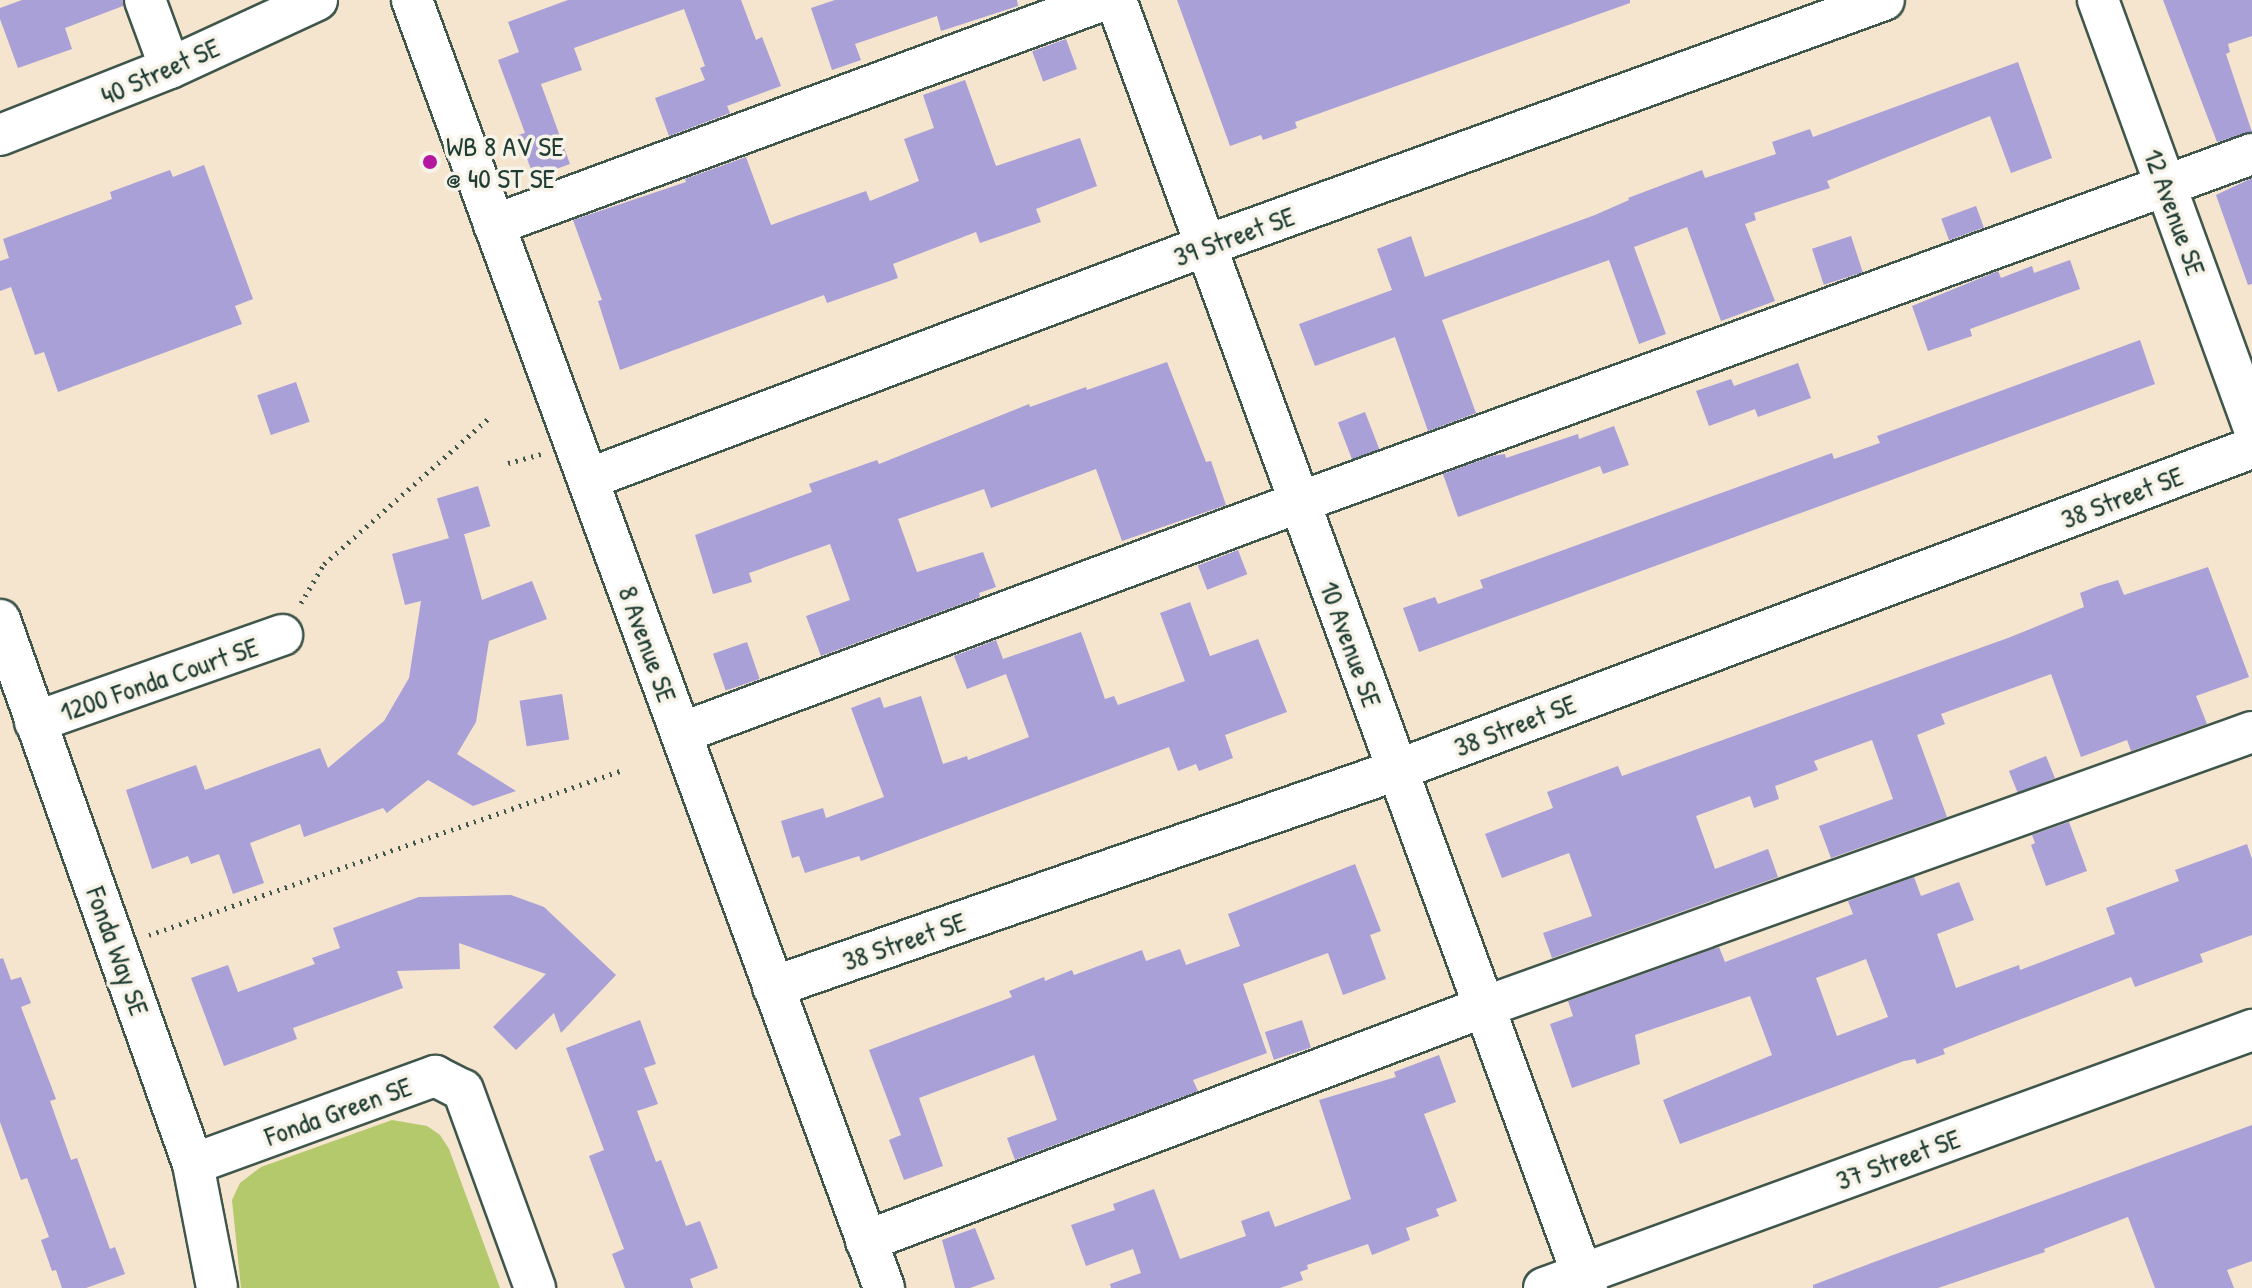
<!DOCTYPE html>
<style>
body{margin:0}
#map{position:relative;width:2252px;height:1288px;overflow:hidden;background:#f5e4ce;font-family:"Patrick Hand",sans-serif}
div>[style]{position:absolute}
.green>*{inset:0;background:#b4c86c}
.building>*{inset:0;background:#a8a0d7;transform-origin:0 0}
.path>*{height:5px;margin-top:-2.5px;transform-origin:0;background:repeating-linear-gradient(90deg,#3f564b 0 2px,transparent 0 8px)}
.roads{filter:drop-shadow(2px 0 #3f564b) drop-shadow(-2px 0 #3f564b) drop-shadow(0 2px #3f564b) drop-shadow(0 -2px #3f564b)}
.minor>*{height:40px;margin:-20px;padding:0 20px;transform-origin:20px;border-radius:20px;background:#fff}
.dots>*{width:22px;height:22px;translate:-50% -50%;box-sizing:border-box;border:4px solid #f7f3e8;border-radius:50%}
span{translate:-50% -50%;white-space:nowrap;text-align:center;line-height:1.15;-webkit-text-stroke:7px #f7f3e8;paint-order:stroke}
.street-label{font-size:28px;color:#1f3d34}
.poi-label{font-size:28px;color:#1f3d34}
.left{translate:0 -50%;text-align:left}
</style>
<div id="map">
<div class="green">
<div style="clip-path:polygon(392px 1120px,427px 1126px,440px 1135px,449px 1149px,500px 1288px,241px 1288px,232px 1200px,240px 1183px,261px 1167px)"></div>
</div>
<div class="building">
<div style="clip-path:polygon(22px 0,123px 0,123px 6px,65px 28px,72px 49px,18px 68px,0 19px,0 8px)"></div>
<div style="clip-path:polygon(568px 0,741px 0,756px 40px,762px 37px,781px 86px,727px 106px,730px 113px,669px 136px,655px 98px,705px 80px,700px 68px,705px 66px,684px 9px,574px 48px,582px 70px,541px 84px,570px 164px,534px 177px,518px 135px,525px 133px,498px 60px,519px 52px,508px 22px)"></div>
<div style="clip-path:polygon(835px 0,1017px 0,1018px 6px,941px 31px,937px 16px,855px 44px,861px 60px,832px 70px,811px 8px)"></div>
<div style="clip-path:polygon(1177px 0,1630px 0,1630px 3px,1295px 122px,1297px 128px,1263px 140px,1261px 135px,1230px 146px)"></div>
<div style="clip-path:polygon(2163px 0,2252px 0,2252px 36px,2228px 44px,2230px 52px,2226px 54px,2252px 132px,2217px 142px)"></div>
<div style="left:1066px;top:39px;width:32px;height:36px;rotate:70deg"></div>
<div style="clip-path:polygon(2018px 62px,2052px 158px,2011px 173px,1990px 116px,1827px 181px,1830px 188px,1754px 213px,1756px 220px,1745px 224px,1775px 301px,1721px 321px,1687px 227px,1634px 247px,1666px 334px,1639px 344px,1609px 260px,1442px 320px,1476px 413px,1428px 431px,1395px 337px,1315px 366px,1299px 324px,1392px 290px,1377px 249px,1411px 236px,1425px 277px,1595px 215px,1629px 200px,1628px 198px,1702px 170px,1705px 178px,1776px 154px,1772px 142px,1810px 129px,1813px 137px)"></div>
<div style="clip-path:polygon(965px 80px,996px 166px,1080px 138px,1097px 186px,1036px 209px,1041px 222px,980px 243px,976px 232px,893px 264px,898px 278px,827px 303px,824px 295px,620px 370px,598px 301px,602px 300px,573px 220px,686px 182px,685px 179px,746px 157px,771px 225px,866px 191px,870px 201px,919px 181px,904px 139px,934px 128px,923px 95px)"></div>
<div style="clip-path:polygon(204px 165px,253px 299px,235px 306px,242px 324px,58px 392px,44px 352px,35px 355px,11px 287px,0 291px,0 261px,9px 258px,3px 239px,112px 199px,110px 192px,170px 170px,173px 177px)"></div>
<div style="clip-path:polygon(2252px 178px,2252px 284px,2248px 285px,2216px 195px)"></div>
<div style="left:1976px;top:206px;width:23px;height:37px;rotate:70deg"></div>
<div style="left:1851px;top:236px;width:38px;height:41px;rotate:72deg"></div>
<div style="clip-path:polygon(2070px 260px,2080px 289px,1970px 329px,1972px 336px,1928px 351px,1912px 306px,1998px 271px,2001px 278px,2032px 266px,2034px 273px)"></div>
<div style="clip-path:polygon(2140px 340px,2155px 384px,1419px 652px,1403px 608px,1435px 597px,1438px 604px,1483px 588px,1480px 580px,1832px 453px,1834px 459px,1880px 443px,1877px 436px)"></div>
<div style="clip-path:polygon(1167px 362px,1206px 462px,1211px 461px,1226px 505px,1122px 541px,1096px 469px,991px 508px,984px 489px,898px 519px,917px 572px,983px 552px,996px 587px,979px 593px,980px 597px,821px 656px,806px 616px,850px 600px,830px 544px,749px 573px,752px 582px,713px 594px,695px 535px,812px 492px,809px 484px,877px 460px,879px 464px,1029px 404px,1030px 407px,1086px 387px,1087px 390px)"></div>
<div style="clip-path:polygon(1798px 363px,1811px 398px,1758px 417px,1755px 409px,1709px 426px,1696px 391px,1731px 379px,1734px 386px)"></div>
<div style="left:296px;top:382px;width:42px;height:41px;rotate:71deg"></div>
<div style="left:1365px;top:412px;width:40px;height:29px;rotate:69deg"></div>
<div style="clip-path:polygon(1614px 426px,1629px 465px,1603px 474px,1600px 466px,1458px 517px,1443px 474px,1492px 456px,1505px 454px,1506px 458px,1578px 434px,1579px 439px)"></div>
<div style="left:478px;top:486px;width:42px;height:43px;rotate:73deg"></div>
<div style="clip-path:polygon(464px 534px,482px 600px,532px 581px,547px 619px,489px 641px,476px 722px,457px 754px,516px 791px,473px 806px,428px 780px,387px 813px,383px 808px,304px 837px,300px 824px,250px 843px,264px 883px,233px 894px,219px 854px,191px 864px,188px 856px,152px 869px,126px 790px,196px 765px,205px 790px,320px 748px,328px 768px,384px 721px,409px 678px,421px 601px,405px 605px,392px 554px)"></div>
<div style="left:1238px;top:550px;width:26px;height:43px;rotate:69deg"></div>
<div style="clip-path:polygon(2208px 567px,2249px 677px,2196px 696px,2207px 724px,2131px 751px,2127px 740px,2081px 757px,2051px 674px,1941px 714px,1945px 724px,1917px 735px,1947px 817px,1831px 858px,1819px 826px,1893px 799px,1872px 740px,1814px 761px,1818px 770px,1775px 786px,1779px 799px,1754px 808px,1750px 796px,1696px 816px,1715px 869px,1768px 849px,1778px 877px,1552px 958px,1543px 933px,1592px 916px,1569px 853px,1502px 878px,1485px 834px,1553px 808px,1547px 792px,1618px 766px,1622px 776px,2008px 638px,2084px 607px,2080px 593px,2098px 586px,2118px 580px,2124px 595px)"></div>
<div style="clip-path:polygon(1190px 602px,1210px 656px,1258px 639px,1287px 712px,1225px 735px,1233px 758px,1199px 771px,1196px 764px,1178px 771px,1169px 747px,861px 861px,859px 856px,805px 873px,799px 856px,792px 858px,781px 821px,823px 808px,826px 818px,884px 797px,851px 708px,880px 697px,884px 708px,921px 696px,943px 764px,967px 756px,968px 760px,1029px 737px,1006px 674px,967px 689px,954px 656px,996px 640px,1003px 659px,1081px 632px,1105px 699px,1114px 696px,1118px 705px,1185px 681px,1160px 613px)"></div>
<div style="left:747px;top:642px;width:39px;height:36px;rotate:71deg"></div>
<div style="left:562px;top:694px;width:46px;height:43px;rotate:81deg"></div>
<div style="left:2046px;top:756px;width:24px;height:40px;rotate:68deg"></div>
<div style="clip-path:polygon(2069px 822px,2087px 871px,2046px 886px,2031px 845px,2035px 843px,2032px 835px)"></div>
<div style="clip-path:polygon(evenodd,2247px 844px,2252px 859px,2252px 935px,2200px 954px,2203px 962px,2135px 987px,2131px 977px,1943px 1049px,1945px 1054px,1917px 1064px,1915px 1059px,1904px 1061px,1680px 1144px,1663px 1100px,1772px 1055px,1750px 996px,1635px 1035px,1640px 1064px,1572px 1088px,1550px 1024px,1573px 1016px,1568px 1001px,1719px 947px,1725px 962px,1853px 914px,1848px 901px,1914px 877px,1921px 896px,1959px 882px,1974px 920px,1937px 934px,1956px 988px,2019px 965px,2020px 970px,2115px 934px,2106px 908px,2179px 881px,2175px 870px,2247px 844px,1866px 959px,1888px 1017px,1837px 1036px,1816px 978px,1866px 959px)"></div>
<div style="clip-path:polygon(1355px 864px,1381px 931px,1370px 935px,1386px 979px,1343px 995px,1328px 953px,1243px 984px,1267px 1053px,1193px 1080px,1198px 1091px,1015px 1160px,1007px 1138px,1057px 1120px,1034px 1055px,919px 1098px,943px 1166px,904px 1180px,889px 1140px,901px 1135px,869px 1050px,1012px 997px,1009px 991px,1044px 977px,1045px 981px,1072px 970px,1074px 975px,1142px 950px,1146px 961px,1180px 949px,1186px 965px,1240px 946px,1228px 914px)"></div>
<div style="clip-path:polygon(511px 895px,544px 907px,616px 975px,561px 1033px,554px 1013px,516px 1050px,493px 1027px,546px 974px,459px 943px,460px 969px,397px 971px,403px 988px,293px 1028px,297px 1039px,224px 1066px,191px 978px,228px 965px,238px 992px,315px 964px,312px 958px,340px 948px,333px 928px,419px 897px)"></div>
<div style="clip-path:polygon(3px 958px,11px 980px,21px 977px,31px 1003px,21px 1007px,56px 1099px,50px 1101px,71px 1160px,77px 1158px,110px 1249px,115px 1247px,125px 1274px,86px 1288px,62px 1288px,56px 1270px,52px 1271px,41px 1240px,49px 1237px,27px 1178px,21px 1180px,0 1122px,0 959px)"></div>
<div style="clip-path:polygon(640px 1020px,656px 1064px,644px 1068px,658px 1104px,637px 1111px,656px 1162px,661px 1160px,686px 1226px,700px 1221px,718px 1268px,690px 1279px,693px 1288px,625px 1288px,612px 1254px,624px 1249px,589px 1156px,604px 1150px,566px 1048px)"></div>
<div style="left:1302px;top:1020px;width:29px;height:39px;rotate:72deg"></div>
<div style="clip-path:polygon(1439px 1055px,1456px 1102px,1424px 1114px,1457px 1201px,1436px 1209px,1439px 1216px,1406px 1228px,1410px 1240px,1372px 1255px,1368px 1244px,1307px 1265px,1308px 1269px,1300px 1272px,1303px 1280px,1280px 1288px,1111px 1288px,1110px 1284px,1141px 1273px,1133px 1249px,1086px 1266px,1071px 1225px,1115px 1210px,1113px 1204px,1154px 1189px,1180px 1259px,1246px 1236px,1241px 1221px,1269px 1211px,1275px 1227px,1351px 1199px,1319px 1100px,1396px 1077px,1394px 1072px)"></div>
<div style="clip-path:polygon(2252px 1125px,2252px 1261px,2227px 1270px,2234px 1288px,2155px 1288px,2128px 1217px,2044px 1249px,2045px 1252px,1938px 1288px,1813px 1288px,1813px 1285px,1893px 1255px)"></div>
<div style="clip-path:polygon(975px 1228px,995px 1279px,970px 1288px,955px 1288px,942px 1240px)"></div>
</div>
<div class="path">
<div style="left:508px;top:463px;width:34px;rotate:-15deg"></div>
<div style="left:301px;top:603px;width:45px;rotate:-59.5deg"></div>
<div style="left:324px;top:564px;width:222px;rotate:-41.5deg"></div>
<div style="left:149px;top:935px;width:499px;rotate:-19.2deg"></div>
</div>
<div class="roads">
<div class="minor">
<div style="left:145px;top:0;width:72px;rotate:69.8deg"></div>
<div style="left:412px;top:0;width:1372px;rotate:69.87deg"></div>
<div style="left:1116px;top:0;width:1371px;rotate:69.91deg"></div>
<div style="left:2098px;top:0;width:451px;rotate:70deg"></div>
<div style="left:0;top:135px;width:183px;rotate:-21.5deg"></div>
<div style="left:170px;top:68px;width:162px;rotate:-24.8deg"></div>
<div style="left:494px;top:225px;width:650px;rotate:-20.25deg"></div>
<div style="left:588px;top:479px;width:660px;rotate:-20.69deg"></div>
<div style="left:1205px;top:246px;width:722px;rotate:-19.92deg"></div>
<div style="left:0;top:620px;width:577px;rotate:70.47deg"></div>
<div style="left:193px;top:1164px;width:126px;rotate:79deg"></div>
<div style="left:35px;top:722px;width:262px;rotate:-19.4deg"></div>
<div style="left:681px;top:733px;width:661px;rotate:-20.46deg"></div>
<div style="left:1300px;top:502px;width:1014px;rotate:-20.08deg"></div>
<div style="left:773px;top:987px;width:661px;rotate:-19.18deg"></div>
<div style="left:1397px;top:770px;width:914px;rotate:-20.64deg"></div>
<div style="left:193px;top:1164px;width:258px;rotate:-20deg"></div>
<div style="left:435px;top:1076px;width:31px;rotate:27deg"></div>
<div style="left:463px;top:1090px;width:211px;rotate:70deg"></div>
<div style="left:866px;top:1241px;width:661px;rotate:-20.74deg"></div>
<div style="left:1484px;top:1007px;width:816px;rotate:-19.7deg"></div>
<div style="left:1544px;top:1288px;width:754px;rotate:-20.02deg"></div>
</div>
</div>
<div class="dots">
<div style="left:430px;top:162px;background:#b5179e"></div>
</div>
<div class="street-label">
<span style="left:160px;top:71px;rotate:-24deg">40 Street SE</span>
<span style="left:2175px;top:212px;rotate:70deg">12 Avenue SE</span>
<span style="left:1234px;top:236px;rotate:-20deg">39 Street SE</span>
<span style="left:2122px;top:497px;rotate:-21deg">38 Street SE</span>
<span style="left:648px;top:644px;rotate:70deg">8 Avenue SE</span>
<span style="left:1351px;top:644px;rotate:70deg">10 Avenue SE</span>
<span style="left:159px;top:679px;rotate:-19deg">1200 Fonda Court SE</span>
<span style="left:1515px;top:725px;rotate:-21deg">38 Street SE</span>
<span style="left:904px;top:941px;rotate:-19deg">38 Street SE</span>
<span style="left:118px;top:951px;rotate:70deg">Fonda Way SE</span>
<span style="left:338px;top:1111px;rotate:-20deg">Fonda Green SE</span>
<span style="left:1898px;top:1159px;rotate:-20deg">37 Street SE</span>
</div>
<div class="poi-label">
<span class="left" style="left:446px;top:162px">WB 8 AV SE<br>@ 40 ST SE</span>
</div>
</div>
